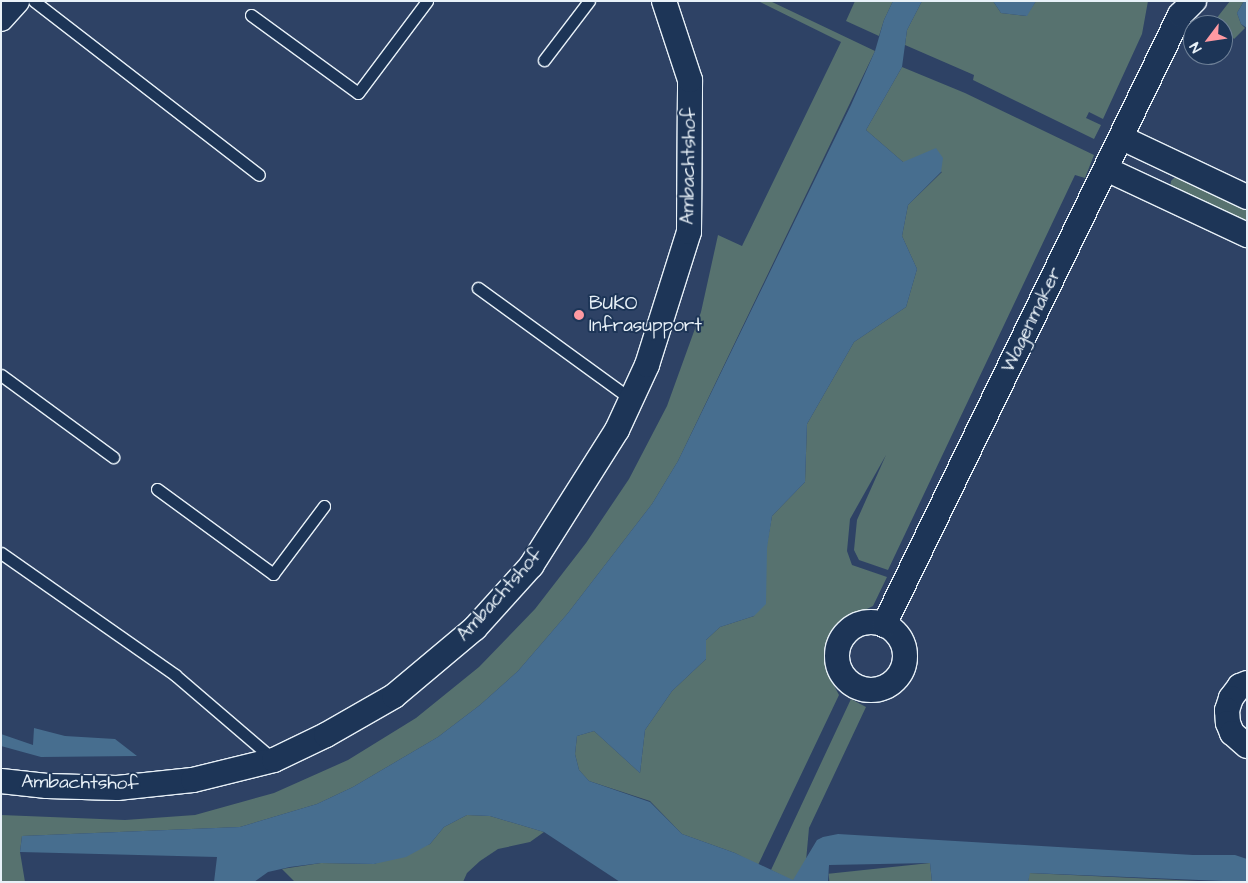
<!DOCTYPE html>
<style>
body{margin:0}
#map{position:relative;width:1248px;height:883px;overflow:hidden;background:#2e4265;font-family:"Architects Daughter",sans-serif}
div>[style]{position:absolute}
.green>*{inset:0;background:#57726f;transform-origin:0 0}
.water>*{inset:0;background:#476e8f}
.roads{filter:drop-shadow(1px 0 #e8f1f8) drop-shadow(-1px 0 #e8f1f8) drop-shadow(0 1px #e8f1f8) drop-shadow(0 -1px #e8f1f8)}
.lane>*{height:11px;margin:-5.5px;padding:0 5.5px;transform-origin:5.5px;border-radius:5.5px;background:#1d3557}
.street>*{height:24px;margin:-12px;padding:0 12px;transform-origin:12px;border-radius:12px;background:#1d3557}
.street>.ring{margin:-12px;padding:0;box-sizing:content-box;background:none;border:24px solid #1d3557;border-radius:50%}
.dots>*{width:14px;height:14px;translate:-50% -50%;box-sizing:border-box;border:2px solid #1d3557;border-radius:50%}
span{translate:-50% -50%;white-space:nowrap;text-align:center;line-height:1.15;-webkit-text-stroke:4px #1d3557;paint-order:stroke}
.street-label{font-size:19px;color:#e8f1f8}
.poi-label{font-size:19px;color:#e8f1f8}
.left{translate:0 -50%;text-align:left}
.frame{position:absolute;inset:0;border:2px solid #e8f1f8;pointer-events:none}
.north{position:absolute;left:1183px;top:15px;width:50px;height:50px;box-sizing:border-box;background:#1d3557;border:1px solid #6e8097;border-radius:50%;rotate:239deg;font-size:14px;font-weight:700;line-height:20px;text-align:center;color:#e8f1f8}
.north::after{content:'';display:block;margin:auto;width:18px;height:22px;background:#ff9aa2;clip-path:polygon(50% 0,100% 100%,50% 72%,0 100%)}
</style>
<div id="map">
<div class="green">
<div style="clip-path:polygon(758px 1px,770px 1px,875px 51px,678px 461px,652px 504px,568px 613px,518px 671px,480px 705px,438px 737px,353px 787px,317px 804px,240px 827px,22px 836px,20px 852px,25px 882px,1px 882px,1px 815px,125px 820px,195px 815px,274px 793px,348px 760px,416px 718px,479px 667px,535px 609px,586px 543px,629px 479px,667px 406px,701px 312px,718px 235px,742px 246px,841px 42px)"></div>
<div style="clip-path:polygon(855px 1px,893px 1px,884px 20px,879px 36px,846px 21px)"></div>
<div style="clip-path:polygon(922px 1px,993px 1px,1001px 13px,1026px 16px,1036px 1px,1148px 1px,1142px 34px,1103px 119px,1089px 112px,1086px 118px,1101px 125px,1094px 139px,973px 80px,974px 75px,905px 45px,907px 30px)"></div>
<div style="clip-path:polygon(1230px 1px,1244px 1px,1237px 13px,1241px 24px,1245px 28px,1234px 39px,1216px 19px)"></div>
<div style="clip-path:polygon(902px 67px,965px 93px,1094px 155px,1085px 178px,1075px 175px,888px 570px,859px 560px,854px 550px,857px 520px,886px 455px,850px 519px,847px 551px,852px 565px,887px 577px,873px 606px,842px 621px,826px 643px,825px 668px,839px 695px,758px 865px,735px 853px,682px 834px,650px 801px,589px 781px,579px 770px,575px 754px,577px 736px,594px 731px,640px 773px,645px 730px,672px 691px,706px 659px,706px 640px,720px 627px,754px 616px,772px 516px,805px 482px,807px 424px,854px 342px,906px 307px,917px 269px,902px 236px,908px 205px,942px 172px,903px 162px,866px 130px)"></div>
<div style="clip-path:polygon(1174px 178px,1179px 178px,1247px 210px,1247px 228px,1170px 189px,1171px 181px)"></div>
<div style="clip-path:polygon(851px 699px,866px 707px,809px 828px,806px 861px,793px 881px,771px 870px)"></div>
<div style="clip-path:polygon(467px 815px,490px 816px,544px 832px,530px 842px,498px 849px,480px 861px,467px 873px,463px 882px,295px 882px,282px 869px,321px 863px,374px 864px,430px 844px,444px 827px)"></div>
<div style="left:930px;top:863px;width:19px;height:102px;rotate:84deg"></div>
<div style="clip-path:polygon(1029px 873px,1219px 882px,1028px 882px)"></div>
</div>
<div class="water">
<div style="clip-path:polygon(893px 1px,922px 1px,907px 30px,902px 67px,866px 130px,903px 162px,936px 148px,943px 158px,941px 172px,908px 205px,902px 236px,917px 269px,906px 307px,854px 342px,807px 424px,805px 482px,772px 516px,767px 548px,766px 604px,754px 616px,720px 627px,706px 640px,706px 659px,672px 691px,645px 730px,640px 773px,594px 731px,577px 736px,575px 754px,579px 770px,589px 781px,650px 802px,682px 834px,735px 853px,793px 880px,817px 840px,823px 837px,838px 834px,1193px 855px,1235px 855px,1247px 859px,1247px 882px,1030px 873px,1028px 882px,932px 882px,930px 863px,829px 865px,828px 882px,620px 882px,544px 832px,490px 816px,467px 815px,444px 827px,430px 844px,406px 857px,374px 864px,321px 863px,290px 867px,268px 872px,254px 882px,214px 882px,217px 857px,20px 852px,22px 836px,240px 827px,317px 804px,353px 787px,438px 737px,480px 705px,518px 671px,568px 613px,652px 504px,678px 461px,851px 105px,875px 51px,884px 20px)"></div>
<div style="clip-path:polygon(993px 1px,1036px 1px,1027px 16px,1001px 13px)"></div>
<div style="clip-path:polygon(1244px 1px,1247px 1px,1247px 28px,1241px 24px,1237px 13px)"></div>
<div style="clip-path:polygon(34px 728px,65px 736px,115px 739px,137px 756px,41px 757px,1px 746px,1px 734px,33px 745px)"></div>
</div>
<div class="roads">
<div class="lane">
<div style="left:34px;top:1px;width:284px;rotate:37.7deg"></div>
<div style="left:251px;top:15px;width:132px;rotate:36.1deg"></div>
<div style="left:358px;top:93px;width:115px;rotate:-53.1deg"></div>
<div style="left:544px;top:60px;width:74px;rotate:-52.7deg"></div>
<div style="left:478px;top:288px;width:189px;rotate:36deg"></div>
<div style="left:1px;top:375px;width:139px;rotate:36.2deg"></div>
<div style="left:157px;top:489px;width:144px;rotate:36.2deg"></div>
<div style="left:273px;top:574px;width:85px;rotate:-53.1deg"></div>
<div style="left:1px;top:553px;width:213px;rotate:35deg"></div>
<div style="left:175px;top:675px;width:130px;rotate:40.6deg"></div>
</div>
<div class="street">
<div style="left:1px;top:19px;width:24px;rotate:-48deg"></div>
<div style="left:1122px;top:138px;width:138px;rotate:25.3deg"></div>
<div style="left:1106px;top:169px;width:156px;rotate:25.1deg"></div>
<div class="ring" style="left:837px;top:622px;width:44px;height:44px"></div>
<div style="left:884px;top:625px;width:678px;rotate:-64.12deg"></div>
<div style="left:1180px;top:15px;width:20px;rotate:-45deg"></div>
<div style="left:1247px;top:683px;width:8px;rotate:157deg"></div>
<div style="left:1240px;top:686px;width:15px;rotate:127deg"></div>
<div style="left:1231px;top:698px;width:13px;rotate:108deg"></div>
<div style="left:1227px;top:710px;width:13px;rotate:86deg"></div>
<div style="left:1228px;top:723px;width:11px;rotate:68deg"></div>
<div style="left:1232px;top:733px;width:20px;rotate:41deg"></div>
<div style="left:1px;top:781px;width:46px;rotate:6.2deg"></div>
<div style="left:47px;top:786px;width:70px;rotate:1.6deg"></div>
<div style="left:117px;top:788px;width:76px;rotate:-6deg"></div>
<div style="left:193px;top:780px;width:83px;rotate:-13.9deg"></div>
<div style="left:274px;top:760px;width:58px;rotate:-25.7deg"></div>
<div style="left:326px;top:735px;width:78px;rotate:-29.8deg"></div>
<div style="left:394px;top:696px;width:106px;rotate:-40deg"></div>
<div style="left:475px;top:628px;width:84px;rotate:-47.9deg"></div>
<div style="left:531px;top:566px;width:161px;rotate:-57.7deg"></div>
<div style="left:617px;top:430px;width:72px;rotate:-65.2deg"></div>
<div style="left:647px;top:365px;width:139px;rotate:-72.5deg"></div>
<div style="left:689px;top:232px;width:152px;rotate:-89.6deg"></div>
<div style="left:690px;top:80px;width:83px;rotate:-108.2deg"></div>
</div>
</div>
<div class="dots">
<div style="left:579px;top:315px;background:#ff9aa2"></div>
</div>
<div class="street-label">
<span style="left:689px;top:166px;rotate:-89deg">Ambachtshof</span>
<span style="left:1032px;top:320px;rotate:-64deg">Wagenmaker</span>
<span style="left:500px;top:595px;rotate:-48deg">Ambachtshof</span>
<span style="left:80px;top:783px;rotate:1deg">Ambachtshof</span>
</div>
<div class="poi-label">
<span class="left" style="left:589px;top:315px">BUKO<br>Infrasupport</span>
</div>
<div class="frame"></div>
<div class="north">N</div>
</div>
